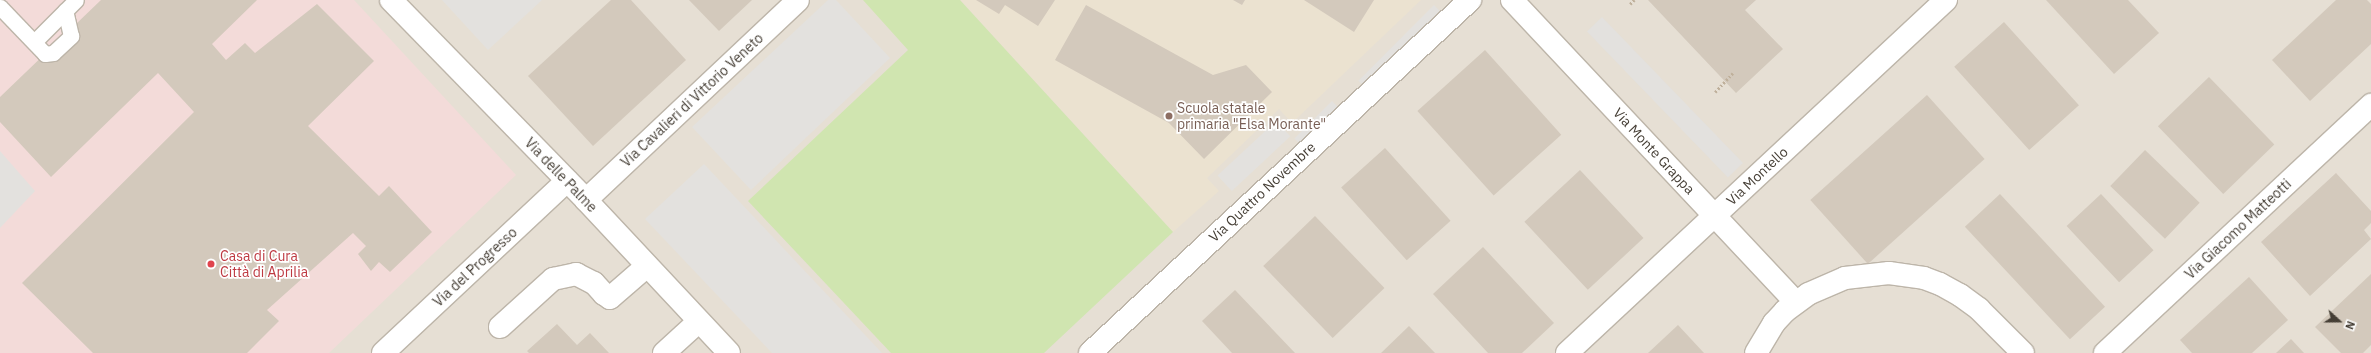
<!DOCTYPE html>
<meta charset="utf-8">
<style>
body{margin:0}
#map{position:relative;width:2371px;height:353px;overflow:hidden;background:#f2eee6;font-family:"IBM Plex Sans",sans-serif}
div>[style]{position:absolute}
.residential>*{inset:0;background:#e6dfd4;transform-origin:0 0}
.education>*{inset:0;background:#ebe2d0}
.medical>*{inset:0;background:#f3dbd9}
.green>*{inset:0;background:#d0e5b0}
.parking>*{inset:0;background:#e3e1de;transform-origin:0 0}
.building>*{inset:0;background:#d3c9bc;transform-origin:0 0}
.path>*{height:2.5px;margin-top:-1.25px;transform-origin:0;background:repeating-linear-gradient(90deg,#bfb09b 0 2px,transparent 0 4px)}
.roads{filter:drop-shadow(1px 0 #bdb5a9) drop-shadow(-1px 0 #bdb5a9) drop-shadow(0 1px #bdb5a9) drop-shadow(0 -1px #bdb5a9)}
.service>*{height:15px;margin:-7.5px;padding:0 7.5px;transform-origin:7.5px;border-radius:7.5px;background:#fff}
.minor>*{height:22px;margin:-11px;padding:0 11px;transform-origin:11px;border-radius:11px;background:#fff}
.tertiary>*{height:22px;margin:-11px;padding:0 11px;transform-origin:11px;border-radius:11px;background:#fff}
.dots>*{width:11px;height:11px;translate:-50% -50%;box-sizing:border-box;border:2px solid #fff;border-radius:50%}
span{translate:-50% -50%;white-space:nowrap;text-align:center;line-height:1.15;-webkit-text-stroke:3.5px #fff;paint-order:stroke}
.street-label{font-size:14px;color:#453e35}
.education-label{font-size:14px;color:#785e54}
.left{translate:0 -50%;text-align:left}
.health-label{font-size:14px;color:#be3a42}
.north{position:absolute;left:2319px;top:301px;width:40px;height:40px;-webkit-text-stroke:3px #fff;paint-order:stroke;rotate:111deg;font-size:11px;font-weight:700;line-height:16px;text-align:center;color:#453e35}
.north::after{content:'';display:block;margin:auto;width:14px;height:18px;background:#453e35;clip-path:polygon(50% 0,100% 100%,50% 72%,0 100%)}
</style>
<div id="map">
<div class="residential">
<div style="left:0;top:0;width:2371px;height:353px"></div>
</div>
<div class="education">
<div style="clip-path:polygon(960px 0,1421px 0,1292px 123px,1279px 109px,1207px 178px,1219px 191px,1173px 232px)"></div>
</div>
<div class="medical">
<div style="clip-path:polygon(0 0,354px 0,516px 175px,329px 353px,0 353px)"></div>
</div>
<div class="green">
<div style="clip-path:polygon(863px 0,960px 0,1173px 232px,1044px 353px,891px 353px,748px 201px,908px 50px)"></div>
</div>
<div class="parking">
<div style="clip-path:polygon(442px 0,542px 0,488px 50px)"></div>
<div style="clip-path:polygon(828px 0,836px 0,890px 58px,751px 190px,692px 127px)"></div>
<div style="left:1434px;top:5px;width:8px;height:107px;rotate:45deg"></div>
<div style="left:1602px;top:17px;width:203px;height:21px;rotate:46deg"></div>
<div style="left:1332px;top:101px;width:8px;height:53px;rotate:45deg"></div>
<div style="left:1276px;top:121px;width:21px;height:80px;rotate:47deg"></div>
<div style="clip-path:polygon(0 151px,35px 191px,0 228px)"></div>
<div style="clip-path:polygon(704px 164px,882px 353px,772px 353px,645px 219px)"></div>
</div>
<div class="building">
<div style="clip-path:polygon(101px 0,257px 0,212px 44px,226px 60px,245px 43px,255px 53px,317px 4px,374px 61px,308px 126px,379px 196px,389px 186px,432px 232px,390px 272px,379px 262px,371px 271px,358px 254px,366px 246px,353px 233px,267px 310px,279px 321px,247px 353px,93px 353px,22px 283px,194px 112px,158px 73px,51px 177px,0 122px,0 97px)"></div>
<div style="clip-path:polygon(611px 0,631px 0,686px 60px,593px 146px,528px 76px)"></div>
<div style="clip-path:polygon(689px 0,752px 0,719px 31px)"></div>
<div style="clip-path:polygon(976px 0,1055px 0,1038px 26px,1005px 5px,999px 14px)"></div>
<div style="clip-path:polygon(1233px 0,1245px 0,1242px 5px)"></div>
<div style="clip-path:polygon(1304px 0,1374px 0,1354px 32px)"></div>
<div style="clip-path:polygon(1648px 0,1756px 0,1745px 10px,1783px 49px,1736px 93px)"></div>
<div style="clip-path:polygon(2046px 0,2128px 0,2159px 33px,2114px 74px)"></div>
<div style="clip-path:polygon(2336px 0,2367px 0,2371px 4px,2371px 44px,2310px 101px,2272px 60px)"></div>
<div style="clip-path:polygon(1086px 5px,1213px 75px,1246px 65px,1272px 92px,1204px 159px,1169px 123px,1055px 60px)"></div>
<div style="left:2004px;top:22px;width:112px;height:67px;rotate:48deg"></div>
<div style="left:1485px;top:50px;width:114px;height:91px;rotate:48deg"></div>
<div style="left:2209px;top:77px;width:94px;height:71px;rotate:46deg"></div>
<div style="left:1927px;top:95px;width:86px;height:157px;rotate:48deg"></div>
<div style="left:1385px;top:148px;width:98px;height:59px;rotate:48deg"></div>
<div style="left:2145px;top:150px;width:76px;height:50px;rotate:44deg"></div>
<div style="left:1580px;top:170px;width:93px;height:76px;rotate:47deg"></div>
<div style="clip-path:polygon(2336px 173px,2371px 211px,2371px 223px,2364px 230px,2371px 239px,2310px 296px,2261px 242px)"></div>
<div style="left:2000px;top:194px;width:154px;height:48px;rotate:47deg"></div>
<div style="left:2101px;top:194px;width:77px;height:47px;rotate:47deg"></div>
<div style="left:1315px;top:216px;width:100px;height:72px;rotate:46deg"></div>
<div style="clip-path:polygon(1483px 247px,1554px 323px,1522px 353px,1488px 353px,1433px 294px)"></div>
<div style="clip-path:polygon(2371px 274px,2371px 345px,2363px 353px,2341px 353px,2315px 327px)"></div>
<div style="clip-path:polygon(2249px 277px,2288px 320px,2252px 353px,2192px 353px,2180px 340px)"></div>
<div style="clip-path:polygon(1235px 290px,1295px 353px,1232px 353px,1202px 321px)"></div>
<div style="clip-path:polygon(557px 324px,577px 345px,590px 333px,609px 353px,529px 353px,527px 351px)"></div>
<div style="clip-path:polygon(1678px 325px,1704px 353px,1648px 353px)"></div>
<div style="clip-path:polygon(1409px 326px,1435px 353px,1381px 353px)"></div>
<div style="clip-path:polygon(2291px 339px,2304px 353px,2276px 353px)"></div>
</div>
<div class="path">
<div style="left:1630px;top:4px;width:6px;rotate:-45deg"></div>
<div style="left:1715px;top:92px;width:26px;rotate:-47deg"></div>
</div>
<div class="roads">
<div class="service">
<div style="left:0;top:7px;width:65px;rotate:46.2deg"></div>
<div style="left:45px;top:54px;width:8px;rotate:-7deg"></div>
<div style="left:53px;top:53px;width:25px;rotate:-43deg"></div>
<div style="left:71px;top:36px;width:26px;rotate:-103deg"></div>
<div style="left:34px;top:42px;width:59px;rotate:-45deg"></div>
</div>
<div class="minor">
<div style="left:391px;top:0;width:279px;rotate:45.7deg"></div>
<div style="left:586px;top:200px;width:209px;rotate:46.9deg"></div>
<div style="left:1512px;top:0;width:415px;rotate:46.8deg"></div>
<div style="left:586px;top:200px;width:291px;rotate:-43.3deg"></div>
<div style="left:500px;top:327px;width:72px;rotate:-42.2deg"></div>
<div style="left:553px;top:279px;width:24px;rotate:-12deg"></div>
<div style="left:576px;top:274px;width:20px;rotate:27deg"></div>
<div style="left:594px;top:283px;width:15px;rotate:48deg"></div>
<div style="left:604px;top:294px;width:7px;rotate:34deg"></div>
<div style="left:610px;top:298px;width:49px;rotate:-40.9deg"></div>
<div style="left:383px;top:353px;width:252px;rotate:-43.1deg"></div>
<div style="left:664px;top:353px;width:47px;rotate:-42.4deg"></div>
<div style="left:1090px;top:353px;width:519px;rotate:-42.89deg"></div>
<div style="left:1567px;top:353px;width:518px;rotate:-42.97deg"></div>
<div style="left:1756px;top:353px;width:35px;rotate:-59deg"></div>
<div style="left:1774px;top:323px;width:16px;rotate:-47deg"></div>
<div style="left:1785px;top:311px;width:29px;rotate:-36deg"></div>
<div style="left:1808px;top:294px;width:40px;rotate:-23.4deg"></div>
<div style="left:1845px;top:278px;width:44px;rotate:-6.5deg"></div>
<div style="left:1889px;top:273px;width:35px;rotate:8deg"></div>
<div style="left:1924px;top:278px;width:17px;rotate:21deg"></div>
<div style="left:1940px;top:284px;width:23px;rotate:29deg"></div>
<div style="left:1960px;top:295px;width:24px;rotate:36deg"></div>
<div style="left:1979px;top:309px;width:62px;rotate:45deg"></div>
</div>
<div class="tertiary">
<div style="left:2105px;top:353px;width:364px;rotate:-43deg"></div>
</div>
</div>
<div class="dots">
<div style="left:1169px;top:116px;background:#8d6e63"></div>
<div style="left:211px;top:264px;background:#e0444e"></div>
</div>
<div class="street-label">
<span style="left:692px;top:100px;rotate:-43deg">Via Cavalieri di Vittorio Veneto</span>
<span style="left:1654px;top:151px;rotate:47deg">Via Monte Grappa</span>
<span style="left:561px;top:175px;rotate:46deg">Via delle Palme</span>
<span style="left:1757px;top:176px;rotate:-43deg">Via Montello</span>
<span style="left:1262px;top:192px;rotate:-43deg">Via Quattro Novembre</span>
<span style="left:2238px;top:229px;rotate:-43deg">Via Giacomo Matteotti</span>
<span style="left:475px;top:267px;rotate:-43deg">Via del Progresso</span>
</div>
<div class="education-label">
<span class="left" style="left:1177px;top:116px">Scuola statale<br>primaria "Elsa Morante"</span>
</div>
<div class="health-label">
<span class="left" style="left:220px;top:264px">Casa di Cura<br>Città di Aprilia</span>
</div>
<div class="north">N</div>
</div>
